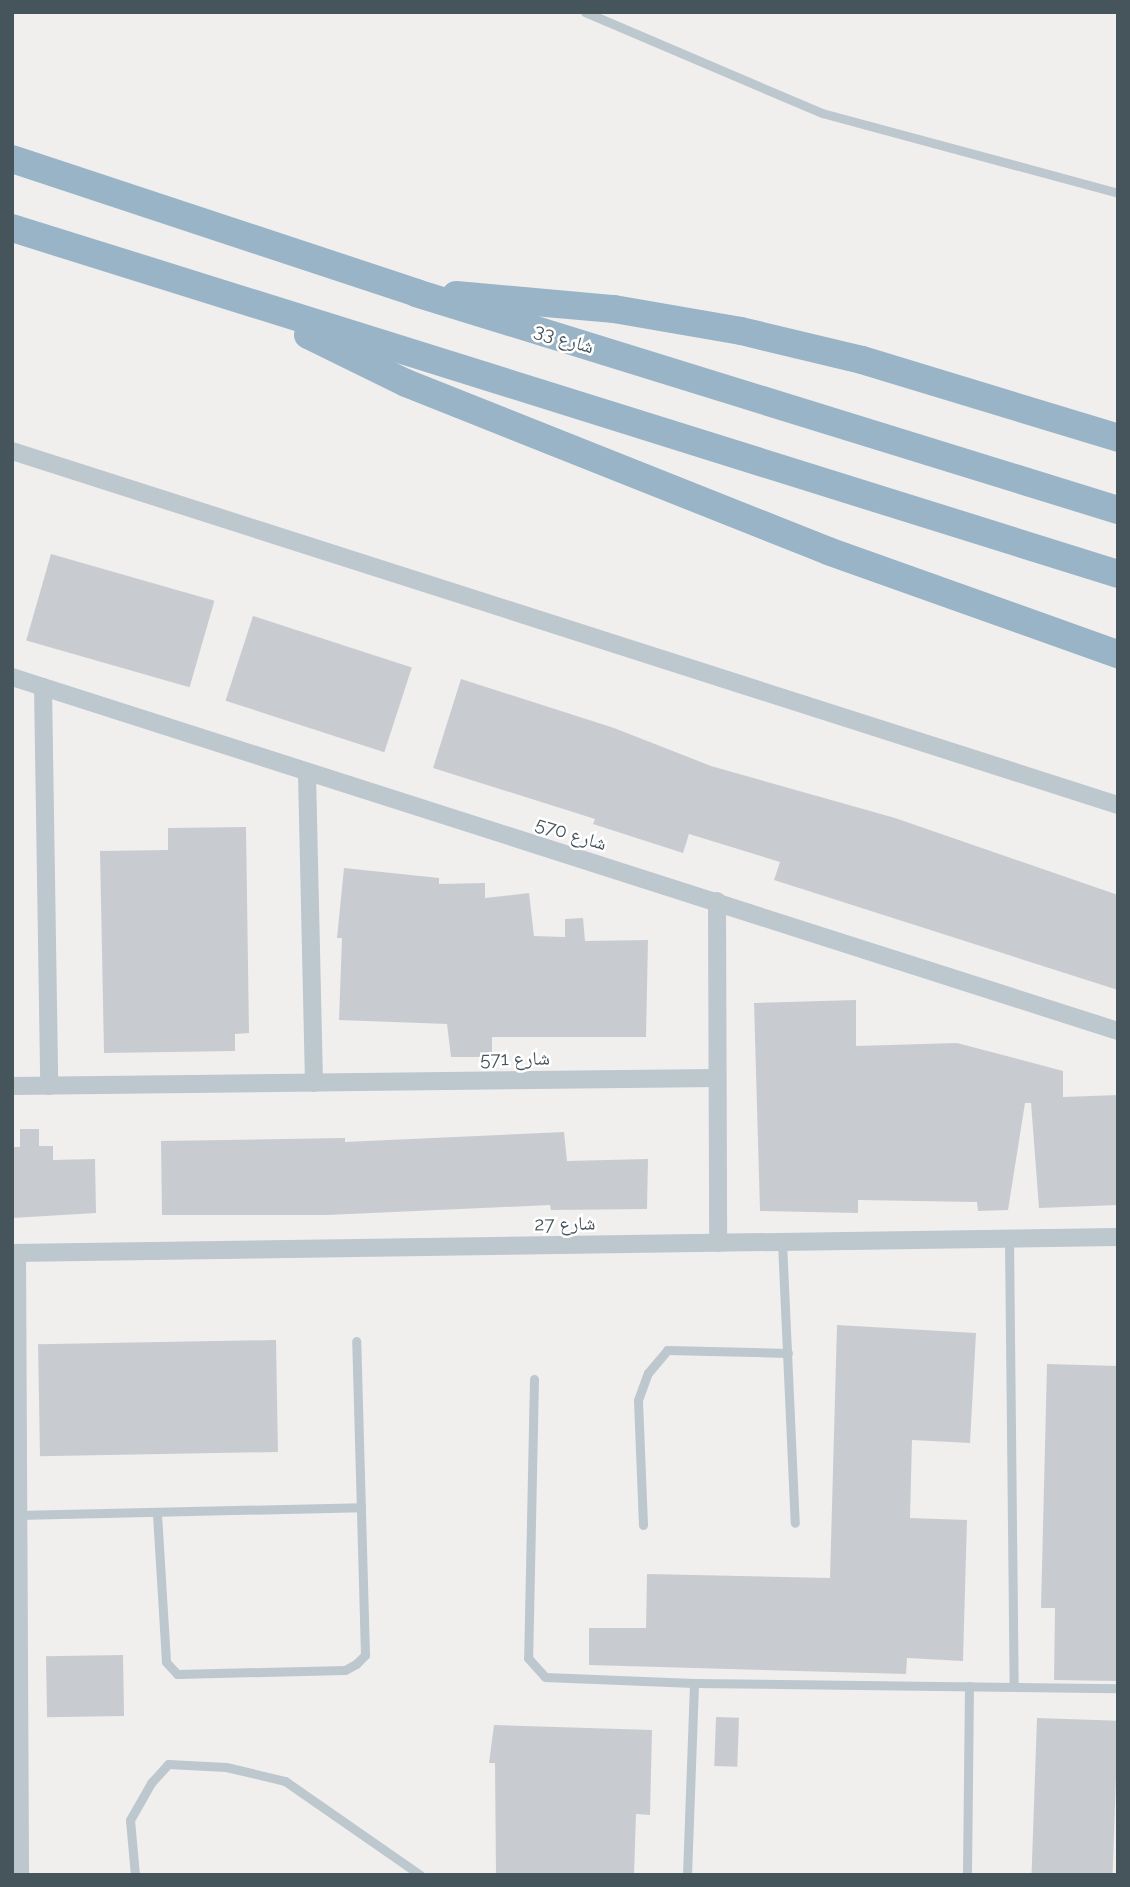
<!DOCTYPE html>
<meta charset="utf-8">
<style>
body{margin:0}
#map{position:relative;width:1130px;height:1887px;overflow:hidden;background:#f1eeee;font-family:Raleway,"Noto Naskh Arabic",sans-serif}
div>[style]{position:absolute}
.building>*{inset:0;background:#c8ccd1;transform-origin:0 0}
.service>*{height:9px;margin:-4.5px;padding:0 4.5px;transform-origin:4.5px;border-radius:4.5px;background:#bcc7ce}
.minor>*{height:18px;margin:-9px;padding:0 9px;transform-origin:9px;border-radius:9px;background:#bcc7ce}
.trunk>*{height:28px;margin:-14px;padding:0 14px;transform-origin:14px;border-radius:14px;background:#98b4c6}
span{translate:-50% -50%;white-space:nowrap;text-align:center;line-height:1.15;-webkit-text-stroke:5px #fff;paint-order:stroke}
.street-label{font-size:19px;color:#46545c}
.frame{position:absolute;inset:0;border:14px solid #46545c;pointer-events:none}
</style>
<div id="map">
<div class="building">
<div style="left:51px;top:554px;width:170px;height:90px;rotate:16deg"></div>
<div style="left:253px;top:616px;width:167px;height:89px;rotate:18deg"></div>
<div style="clip-path:polygon(461px 679px,614px 728px,711px 766px,895px 818px,1118px 895px,1118px 990px,774px 880px,780px 862px,689px 834px,683px 853px,593px 824px,595px 819px,433px 768px)"></div>
<div style="clip-path:polygon(246px 827px,249px 1033px,235px 1034px,235px 1051px,104px 1053px,100px 851px,168px 850px,168px 828px)"></div>
<div style="clip-path:polygon(344px 868px,439px 878px,439px 884px,485px 883px,485px 898px,529px 893px,534px 936px,565px 937px,565px 919px,583px 918px,585px 941px,648px 940px,646px 1037px,492px 1037px,492px 1057px,451px 1057px,447px 1024px,339px 1020px,342px 938px,337px 938px)"></div>
<div style="clip-path:polygon(856px 1000px,856px 1046px,957px 1043px,1063px 1071px,1063px 1097px,1118px 1095px,1118px 1205px,1039px 1208px,1031px 1103px,1025px 1103px,1008px 1210px,978px 1211px,977px 1202px,858px 1200px,858px 1213px,760px 1211px,754px 1003px)"></div>
<div style="clip-path:polygon(20px 1129px,39px 1129px,39px 1146px,53px 1146px,53px 1160px,95px 1159px,96px 1213px,12px 1218px,12px 1147px,20px 1147px)"></div>
<div style="clip-path:polygon(564px 1132px,567px 1161px,648px 1159px,647px 1209px,551px 1210px,550px 1205px,327px 1215px,162px 1215px,161px 1141px,345px 1138px,345px 1142px)"></div>
<div style="clip-path:polygon(837px 1325px,976px 1333px,970px 1443px,912px 1440px,910px 1518px,967px 1520px,963px 1661px,907px 1658px,906px 1674px,589px 1665px,589px 1628px,646px 1628px,647px 1574px,830px 1578px)"></div>
<div style="left:276px;top:1340px;width:112px;height:238px;rotate:89deg"></div>
<div style="clip-path:polygon(1047px 1364px,1118px 1366px,1118px 1681px,1054px 1680px,1055px 1608px,1041px 1608px)"></div>
<div style="left:123px;top:1655px;width:61px;height:77px;rotate:89deg"></div>
<div style="left:716px;top:1717px;width:23px;height:49px;rotate:2deg"></div>
<div style="left:1037px;top:1718px;width:81px;height:157px;rotate:2deg"></div>
<div style="clip-path:polygon(494px 1725px,652px 1730px,650px 1815px,636px 1814px,634px 1875px,496px 1875px,495px 1763px,489px 1763px)"></div>
</div>
<div class="service">
<div style="left:585px;top:12px;width:258px;rotate:23.1deg"></div>
<div style="left:822px;top:113px;width:307px;rotate:15.1deg"></div>
<div style="left:1009px;top:1239px;width:447px;rotate:89.4deg"></div>
<div style="left:782px;top:1242px;width:281px;rotate:87.4deg"></div>
<div style="left:534px;top:1379px;width:279px;rotate:91.2deg"></div>
<div style="left:528px;top:1658px;width:25px;rotate:48deg"></div>
<div style="left:545px;top:1677px;width:149px;rotate:2.3deg"></div>
<div style="left:694px;top:1683px;width:424px;rotate:0.7deg"></div>
<div style="left:157px;top:1514px;width:148px;rotate:86.5deg"></div>
<div style="left:166px;top:1662px;width:16px;rotate:47deg"></div>
<div style="left:177px;top:1674px;width:168px;rotate:-1.4deg"></div>
<div style="left:345px;top:1670px;width:13px;rotate:-29deg"></div>
<div style="left:356px;top:1664px;width:13px;rotate:-45deg"></div>
<div style="left:365px;top:1655px;width:314px;rotate:-91.6deg"></div>
<div style="left:18px;top:1515px;width:343px;rotate:-1.3deg"></div>
<div style="left:643px;top:1525px;width:125px;rotate:-92.3deg"></div>
<div style="left:638px;top:1400px;width:29px;rotate:-70deg"></div>
<div style="left:648px;top:1373px;width:30px;rotate:-50deg"></div>
<div style="left:667px;top:1350px;width:121px;rotate:1.4deg"></div>
<div style="left:135px;top:1875px;width:55px;rotate:-95.2deg"></div>
<div style="left:130px;top:1820px;width:43px;rotate:-60.4deg"></div>
<div style="left:151px;top:1783px;width:25px;rotate:-48deg"></div>
<div style="left:168px;top:1764px;width:58px;rotate:3deg"></div>
<div style="left:226px;top:1767px;width:61px;rotate:13.3deg"></div>
<div style="left:285px;top:1781px;width:165px;rotate:34.8deg"></div>
<div style="left:687px;top:1875px;width:192px;rotate:-87.9deg"></div>
<div style="left:967px;top:1875px;width:189px;rotate:-89.4deg"></div>
</div>
<div class="minor">
<div style="left:12px;top:451px;width:1161px;rotate:17.75deg"></div>
<div style="left:12px;top:677px;width:1161px;rotate:17.75deg"></div>
<div style="left:43px;top:687px;width:399px;rotate:89.1deg"></div>
<div style="left:307px;top:774px;width:309px;rotate:88.7deg"></div>
<div style="left:717px;top:901px;width:342px;rotate:89.8deg"></div>
<div style="left:12px;top:1086px;width:705px;rotate:-0.65deg"></div>
<div style="left:12px;top:1253px;width:1106px;rotate:-0.83deg"></div>
<div style="left:17px;top:1253px;width:622px;rotate:89.72deg"></div>
</div>
<div class="trunk">
<div style="left:12px;top:159px;width:426px;rotate:18.3deg"></div>
<div style="left:416px;top:293px;width:735px;rotate:17.18deg"></div>
<div style="left:12px;top:228px;width:1159px;rotate:17.37deg"></div>
<div style="left:456px;top:295px;width:159px;rotate:5.1deg"></div>
<div style="left:614px;top:309px;width:129px;rotate:9.8deg"></div>
<div style="left:741px;top:331px;width:124px;rotate:13.5deg"></div>
<div style="left:862px;top:360px;width:268px;rotate:16.9deg"></div>
<div style="left:308px;top:335px;width:109px;rotate:26.1deg"></div>
<div style="left:406px;top:383px;width:454px;rotate:21.7deg"></div>
<div style="left:828px;top:551px;width:308px;rotate:19.6deg"></div>
</div>
<div class="street-label">
<span style="left:564px;top:339px;rotate:17deg">شارع 33</span>
<span style="left:571px;top:834px;rotate:17deg">شارع 570</span>
<span style="left:515px;top:1059px;rotate:-1deg">شارع 571</span>
<span style="left:565px;top:1224px;rotate:-1deg">شارع 27</span>
</div>
<div class="frame"></div>
</div>
